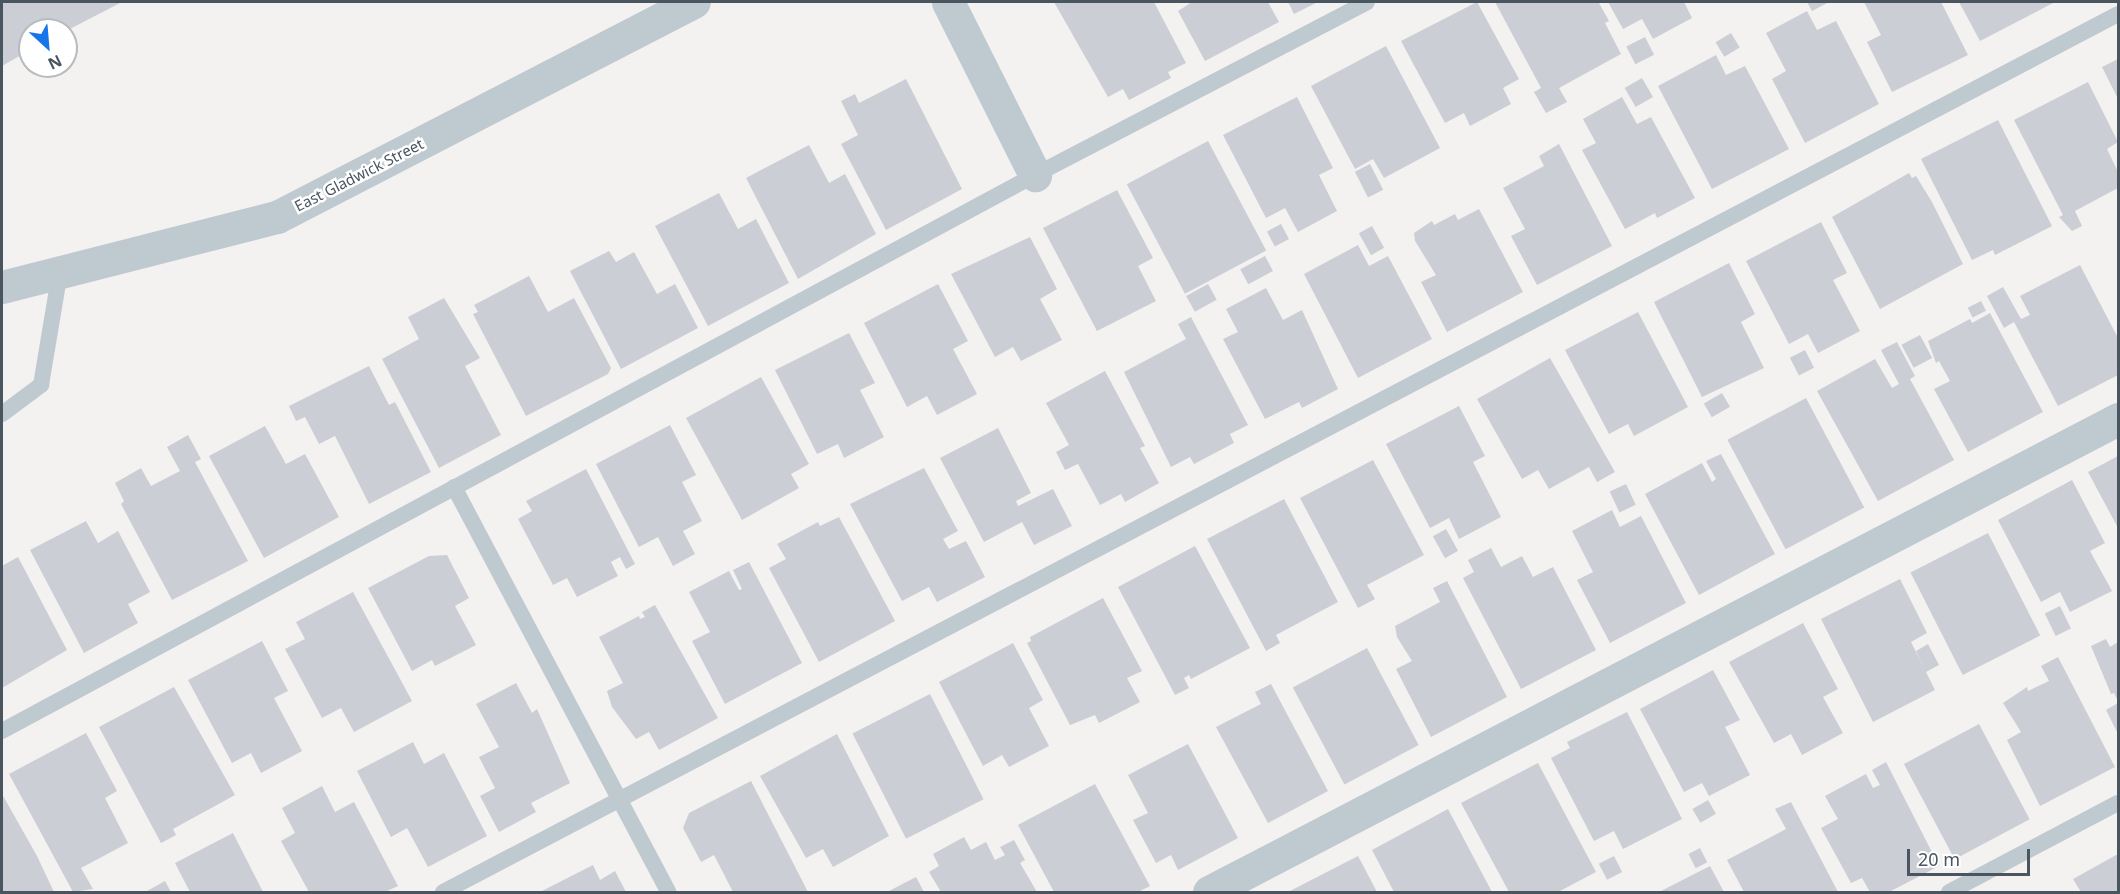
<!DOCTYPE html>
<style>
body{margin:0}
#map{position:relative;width:2120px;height:894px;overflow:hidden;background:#f4f1f1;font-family:"Noto Sans",sans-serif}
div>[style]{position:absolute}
.building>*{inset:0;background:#cbced4;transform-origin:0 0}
.service>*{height:16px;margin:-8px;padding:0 8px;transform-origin:8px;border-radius:8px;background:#bfc9d0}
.minor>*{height:33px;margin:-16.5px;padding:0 16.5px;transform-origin:16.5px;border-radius:16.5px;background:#bfc9d0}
span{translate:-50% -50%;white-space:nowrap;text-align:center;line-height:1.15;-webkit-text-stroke:5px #fff;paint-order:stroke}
.street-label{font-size:15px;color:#49555f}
.frame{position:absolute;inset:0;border:3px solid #49555f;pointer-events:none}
.north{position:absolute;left:18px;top:18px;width:60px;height:60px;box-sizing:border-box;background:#fff;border:2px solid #b6bbbf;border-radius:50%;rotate:154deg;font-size:16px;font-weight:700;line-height:24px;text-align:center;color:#49555f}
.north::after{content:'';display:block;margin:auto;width:21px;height:27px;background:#1676e9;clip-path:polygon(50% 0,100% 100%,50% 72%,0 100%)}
.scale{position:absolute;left:1907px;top:849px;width:123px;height:27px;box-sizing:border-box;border:3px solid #49555f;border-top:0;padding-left:8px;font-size:18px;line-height:21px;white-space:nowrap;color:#49555f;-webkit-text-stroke:4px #fff;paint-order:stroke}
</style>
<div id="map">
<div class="building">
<div style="clip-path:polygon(2px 2px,122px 2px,66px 31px,30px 30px,30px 50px,2px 66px)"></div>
<div style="clip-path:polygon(1054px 2px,1154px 2px,1186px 63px,1168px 72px,1171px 78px,1129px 100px,1123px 89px,1108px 97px)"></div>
<div style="clip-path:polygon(1192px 2px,1268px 2px,1279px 22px,1205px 61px,1178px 11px)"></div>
<div style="clip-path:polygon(1288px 2px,1318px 2px,1294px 14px)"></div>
<div style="clip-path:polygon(1477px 2px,1519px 79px,1503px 88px,1511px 104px,1470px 126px,1464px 113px,1445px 123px,1401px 41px)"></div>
<div style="clip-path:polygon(1495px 2px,1599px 3px,1609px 21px,1605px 23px,1621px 54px,1559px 88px,1567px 102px,1546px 113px,1534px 92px,1541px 88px)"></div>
<div style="clip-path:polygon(1608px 2px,1684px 2px,1692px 18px,1653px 39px,1642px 19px,1623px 29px)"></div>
<div style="clip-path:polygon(1807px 2px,1829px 2px,1812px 11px)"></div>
<div style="clip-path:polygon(1864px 2px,1941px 2px,1968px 55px,1892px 92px,1867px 42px,1881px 35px)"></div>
<div style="clip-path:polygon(1959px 2px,2055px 2px,1980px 41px)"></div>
<div style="clip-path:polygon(1807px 11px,1817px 30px,1836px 21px,1879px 104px,1805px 143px,1772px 79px,1786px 71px,1766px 33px)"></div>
<div style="left:1731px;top:33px;width:17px;height:18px;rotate:59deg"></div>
<div style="left:1645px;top:37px;width:20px;height:21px;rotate:63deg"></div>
<div style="clip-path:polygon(1386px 46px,1440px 148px,1384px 178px,1373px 159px,1355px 169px,1311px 86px)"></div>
<div style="clip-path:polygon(1716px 55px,1726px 75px,1745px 66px,1789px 149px,1712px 189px,1658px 86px)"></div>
<div style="clip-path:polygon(2118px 59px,2118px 99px,2102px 67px)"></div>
<div style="left:1642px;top:78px;width:22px;height:20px;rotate:60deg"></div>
<div style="clip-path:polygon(906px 79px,962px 189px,886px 230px,841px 144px,858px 135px,841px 101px,855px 94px,859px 103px)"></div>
<div style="clip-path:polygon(2088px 82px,2118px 142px,2107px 149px,2118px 172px,2118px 188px,2075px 211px,2082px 226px,2072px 231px,2059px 217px,2063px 215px,2014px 120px)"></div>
<div style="clip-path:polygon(1297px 97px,1333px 168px,1319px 175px,1337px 211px,1298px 232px,1285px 208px,1266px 218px,1223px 135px)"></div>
<div style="clip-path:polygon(1622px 97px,1637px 124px,1651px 117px,1695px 198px,1657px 218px,1655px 213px,1625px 229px,1582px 150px,1596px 143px,1583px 119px)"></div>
<div style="clip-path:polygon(1998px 120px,2052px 226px,1995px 255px,1993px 250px,1972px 260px,1921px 159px)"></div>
<div style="left:1208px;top:141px;width:124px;height:92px;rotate:62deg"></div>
<div style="clip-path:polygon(1559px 144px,1612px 246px,1537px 285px,1511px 236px,1525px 229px,1503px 188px,1544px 166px,1539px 156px)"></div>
<div style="clip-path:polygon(809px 145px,829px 183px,845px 174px,876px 234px,798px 279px,746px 178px)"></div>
<div style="left:1370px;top:164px;width:29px;height:17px;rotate:63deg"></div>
<div style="clip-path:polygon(1909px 173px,1912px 178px,1916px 176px,1932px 202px,1963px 264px,1880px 309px,1832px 217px)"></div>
<div style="clip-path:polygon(1117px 190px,1153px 258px,1138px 266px,1156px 301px,1097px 331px,1043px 228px)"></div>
<div style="clip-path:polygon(719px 193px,738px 229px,756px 219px,789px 283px,708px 326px,655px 226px)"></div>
<div style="clip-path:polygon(1479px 209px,1523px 292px,1447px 332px,1421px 282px,1436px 275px,1415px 241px,1414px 233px,1432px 221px,1434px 225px,1455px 214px,1458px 220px)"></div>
<div style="clip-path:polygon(1821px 222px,1847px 273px,1833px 280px,1860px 331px,1818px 353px,1808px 334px,1789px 344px,1746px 261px)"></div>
<div style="left:1281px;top:224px;width:17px;height:16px;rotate:62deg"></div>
<div style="left:1372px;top:226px;width:25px;height:15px;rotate:61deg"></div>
<div style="clip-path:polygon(1030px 237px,1057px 289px,1040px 299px,1062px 340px,1021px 361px,1013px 347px,995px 357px,951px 274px)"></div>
<div style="clip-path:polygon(1358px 245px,1369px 266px,1388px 256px,1432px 339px,1358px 378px,1304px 274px)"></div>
<div style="clip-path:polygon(609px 251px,616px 262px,634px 252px,657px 294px,675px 284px,698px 328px,621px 369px,570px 271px)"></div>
<div style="left:1265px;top:256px;width:17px;height:28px;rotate:62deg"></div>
<div style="clip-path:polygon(1729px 263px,1755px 314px,1741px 322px,1764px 368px,1702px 397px,1654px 302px)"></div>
<div style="clip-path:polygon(2080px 265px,2118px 338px,2118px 375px,2058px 406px,2014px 322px,2004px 328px,1987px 296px,2003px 287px,2021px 319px,2030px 315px,2020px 296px)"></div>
<div style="clip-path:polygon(529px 276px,548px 312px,574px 298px,611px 368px,608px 374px,526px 416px,473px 314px,478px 312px,474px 305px)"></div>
<div style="clip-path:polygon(938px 284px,968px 341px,953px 349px,977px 394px,937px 415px,927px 396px,907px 407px,864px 323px)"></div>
<div style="left:1208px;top:284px;width:18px;height:25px;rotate:61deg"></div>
<div style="clip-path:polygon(1266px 288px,1283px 320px,1302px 310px,1338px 389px,1302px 408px,1299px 402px,1265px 419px,1223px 339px,1238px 332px,1226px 309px)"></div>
<div style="clip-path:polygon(444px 298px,480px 358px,465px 366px,501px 435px,439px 468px,382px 359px,419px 339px,408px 317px)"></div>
<div style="left:1981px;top:301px;width:11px;height:15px;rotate:63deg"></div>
<div style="clip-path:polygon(1638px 312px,1688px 407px,1634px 436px,1628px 424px,1609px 434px,1565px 350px)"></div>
<div style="clip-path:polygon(1990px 313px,2043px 412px,1968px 452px,1934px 389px,1950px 381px,1939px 361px,1936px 363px,1928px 341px,1970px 319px,1972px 323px)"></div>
<div style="clip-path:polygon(1191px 317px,1248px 425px,1230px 434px,1234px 443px,1194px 464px,1190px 457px,1171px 467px,1124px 372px,1186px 339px,1178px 324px)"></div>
<div style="clip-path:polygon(849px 333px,875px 383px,860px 390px,884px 437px,844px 458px,838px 444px,817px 454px,775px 370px)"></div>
<div style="left:1920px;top:335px;width:26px;height:21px;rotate:62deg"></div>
<div style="clip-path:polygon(1897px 342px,1915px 376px,1910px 379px,1954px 460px,1878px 501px,1817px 391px,1875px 359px,1892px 388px,1899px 384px,1881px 350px)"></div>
<div style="left:1805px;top:350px;width:20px;height:17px;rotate:63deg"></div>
<div style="clip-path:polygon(1550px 358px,1615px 472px,1597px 482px,1589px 467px,1549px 489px,1538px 470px,1522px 479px,1477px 399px)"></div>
<div style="clip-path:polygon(369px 366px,389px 405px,395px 402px,431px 472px,369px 504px,335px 436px,319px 444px,305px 417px,296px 421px,289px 406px)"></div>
<div style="clip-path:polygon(1105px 371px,1145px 446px,1140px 448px,1159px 483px,1125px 502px,1121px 494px,1100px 505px,1078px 464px,1065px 470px,1056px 452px,1069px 445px,1046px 403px)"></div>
<div style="clip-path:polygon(761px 377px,809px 464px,791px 474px,799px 488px,742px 520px,686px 418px)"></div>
<div style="left:1722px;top:393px;width:16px;height:21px;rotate:60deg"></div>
<div style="left:1806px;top:398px;width:124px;height:89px;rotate:62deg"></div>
<div style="clip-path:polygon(1459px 406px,1485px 456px,1473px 462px,1501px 517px,1459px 539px,1449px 518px,1430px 528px,1386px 444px)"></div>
<div style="clip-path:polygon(670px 425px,696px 475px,682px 482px,702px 521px,683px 531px,695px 554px,673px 566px,658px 537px,639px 547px,596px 464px)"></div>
<div style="clip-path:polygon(265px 426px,286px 464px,305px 454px,339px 517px,264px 558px,209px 456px)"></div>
<div style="clip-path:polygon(998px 428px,1031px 493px,1016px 501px,1018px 506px,1053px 489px,1072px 526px,1034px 545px,1022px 522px,984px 542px,940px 458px)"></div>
<div style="clip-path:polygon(188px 435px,201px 459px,195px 462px,248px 561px,172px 600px,121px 504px,124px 501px,115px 483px,141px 468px,151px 486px,180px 471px,167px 447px)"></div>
<div style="clip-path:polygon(1721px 454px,1775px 554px,1699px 595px,1645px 494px,1702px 463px,1712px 482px,1716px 479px,1706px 461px)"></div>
<div style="clip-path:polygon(2118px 456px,2118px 528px,2088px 472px)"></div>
<div style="clip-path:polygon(1373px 460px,1424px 555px,1367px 585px,1375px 599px,1358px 608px,1300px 498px)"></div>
<div style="clip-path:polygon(924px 468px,958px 531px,943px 539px,949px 549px,966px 541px,985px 577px,937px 602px,929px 587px,902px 601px,850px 504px)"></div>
<div style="clip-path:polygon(586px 469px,635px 564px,626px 569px,620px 557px,611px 562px,618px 576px,577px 597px,567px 578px,553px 585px,518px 519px,532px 511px,526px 501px)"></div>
<div style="clip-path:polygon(2072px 480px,2105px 543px,2090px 551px,2112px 591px,2070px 612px,2060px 592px,2041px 602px,1998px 520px)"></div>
<div style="left:1626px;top:484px;width:23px;height:18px;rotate:65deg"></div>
<div style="clip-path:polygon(1284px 499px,1338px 602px,1276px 635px,1280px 643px,1266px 651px,1207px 539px)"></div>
<div style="clip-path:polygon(1612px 510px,1620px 527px,1641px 516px,1686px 603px,1610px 643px,1577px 580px,1593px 572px,1572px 531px)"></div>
<div style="clip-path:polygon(839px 517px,895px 621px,819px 662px,769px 568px,786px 559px,777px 544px,818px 522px,820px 526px)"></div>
<div style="clip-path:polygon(86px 521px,98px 543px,118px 531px,150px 592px,128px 604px,138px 623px,84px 653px,30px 550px)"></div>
<div style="left:1446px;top:529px;width:25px;height:15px;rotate:61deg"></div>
<div style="left:1988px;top:533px;width:115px;height:87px;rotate:63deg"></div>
<div style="clip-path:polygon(1195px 546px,1250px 648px,1191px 679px,1189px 675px,1184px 678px,1189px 688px,1175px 695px,1118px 587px)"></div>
<div style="clip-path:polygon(1491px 548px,1501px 567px,1522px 556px,1533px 577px,1553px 567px,1596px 650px,1521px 689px,1463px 578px,1474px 572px,1468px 560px)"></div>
<div style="clip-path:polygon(447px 555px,469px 598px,455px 606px,476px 645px,435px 666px,432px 660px,412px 671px,368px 588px,429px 556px)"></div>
<div style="clip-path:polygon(18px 557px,67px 650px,2px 688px,2px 566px)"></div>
<div style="clip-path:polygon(749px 562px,802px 663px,725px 704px,692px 641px,710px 632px,689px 592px,729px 571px,739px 590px,742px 589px,733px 570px)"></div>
<div style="clip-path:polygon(1900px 579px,1927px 633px,1911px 642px,1924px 668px,1916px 651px,1928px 644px,1939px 665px,1926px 672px,1935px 690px,1873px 722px,1821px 619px)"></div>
<div style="clip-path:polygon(1447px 581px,1507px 697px,1431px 737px,1396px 669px,1412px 661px,1397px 637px,1395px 626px,1440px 602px,1433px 588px)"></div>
<div style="clip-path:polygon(353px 592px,412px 701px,354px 732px,341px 708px,322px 718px,285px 649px,305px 639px,296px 622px)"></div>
<div style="clip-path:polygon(1103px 598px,1142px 671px,1127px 678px,1140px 702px,1099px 723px,1095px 715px,1070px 725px,1027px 643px,1031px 641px,1030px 637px)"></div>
<div style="clip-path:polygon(655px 605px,718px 718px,659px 750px,649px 732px,636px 739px,612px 707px,607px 691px,623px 683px,599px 637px,639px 616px,640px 619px,645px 617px,642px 612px)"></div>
<div style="left:2060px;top:606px;width:25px;height:17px;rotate:64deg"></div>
<div style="clip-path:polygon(1803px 623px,1838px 689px,1823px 697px,1843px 733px,1802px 755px,1791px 734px,1774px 743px,1729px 662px)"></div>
<div style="clip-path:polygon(2106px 639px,2110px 647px,2118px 642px,2118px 701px,2114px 693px,2111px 694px,2091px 646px)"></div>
<div style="clip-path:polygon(262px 641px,288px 691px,274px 698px,302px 751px,261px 773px,251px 753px,232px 763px,188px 680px)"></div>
<div style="clip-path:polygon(1013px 643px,1043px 700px,1029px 708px,1049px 746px,1009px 767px,1002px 755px,983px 766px,939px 682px)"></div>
<div style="left:1367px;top:648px;width:110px;height:84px;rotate:62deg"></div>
<div style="clip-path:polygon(2058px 657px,2115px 767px,2040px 806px,2007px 740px,2021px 732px,2003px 703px,2027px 687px,2028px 691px,2049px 681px,2041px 666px)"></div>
<div style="clip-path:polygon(1713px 670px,1740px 720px,1725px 727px,1750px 775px,1709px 796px,1702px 783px,1684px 792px,1640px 709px)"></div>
<div style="clip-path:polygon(516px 683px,532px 713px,537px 709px,570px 783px,531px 803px,536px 812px,499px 832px,480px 796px,495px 788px,479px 757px,499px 747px,476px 704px)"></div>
<div style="clip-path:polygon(1271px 684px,1328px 791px,1268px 823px,1216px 727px,1261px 704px,1255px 692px)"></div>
<div style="clip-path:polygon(174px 687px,235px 795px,173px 829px,176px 835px,161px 843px,99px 727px)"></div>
<div style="left:930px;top:694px;width:118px;height:87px;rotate:63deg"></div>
<div style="clip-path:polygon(2118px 703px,2118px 734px,2106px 710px)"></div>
<div style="clip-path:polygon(1627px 712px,1682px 819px,1623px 849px,1614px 831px,1594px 841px,1551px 758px,1570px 748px,1567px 742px)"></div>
<div style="left:1979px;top:724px;width:108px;height:85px;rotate:62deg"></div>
<div style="clip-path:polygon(86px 733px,117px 791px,105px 798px,128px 843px,81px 868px,93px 889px,73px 892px,9px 774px)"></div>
<div style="clip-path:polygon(837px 734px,889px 836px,833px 867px,823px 849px,806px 858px,760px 776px)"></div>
<div style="clip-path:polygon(413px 742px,424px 764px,444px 753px,487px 836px,428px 867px,407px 828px,391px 837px,357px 771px)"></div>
<div style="clip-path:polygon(1188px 744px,1238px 838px,1178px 870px,1171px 855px,1156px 863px,1133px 820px,1148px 813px,1128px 775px)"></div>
<div style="clip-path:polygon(1886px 762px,1939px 866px,1889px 892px,1870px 892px,1862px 878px,1851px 883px,1821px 828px,1838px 819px,1825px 796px,1866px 774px,1873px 788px,1880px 785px,1872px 770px)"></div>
<div style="clip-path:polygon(1538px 763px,1596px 872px,1558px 892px,1509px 892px,1461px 803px)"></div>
<div style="clip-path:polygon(751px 781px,808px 892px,733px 892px,714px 855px,701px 862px,683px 828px,689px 813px)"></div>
<div style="clip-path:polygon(1095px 784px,1150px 886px,1138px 892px,1054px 892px,1018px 825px)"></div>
<div style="clip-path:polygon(322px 786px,335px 812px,354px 802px,398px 886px,385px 892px,309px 892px,281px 841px,295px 833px,282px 808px)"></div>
<div style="clip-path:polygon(2px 794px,37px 856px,54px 892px,2px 892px)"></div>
<div style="left:1708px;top:800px;width:16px;height:18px;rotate:60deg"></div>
<div style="clip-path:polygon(1791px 802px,1838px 892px,1744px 892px,1727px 860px,1786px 829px,1775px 809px)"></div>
<div style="clip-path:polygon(1448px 809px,1492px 892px,1394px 892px,1372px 850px)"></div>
<div style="clip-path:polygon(233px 833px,263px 892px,190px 892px,175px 863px)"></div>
<div style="clip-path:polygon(964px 837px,971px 850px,986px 842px,995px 860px,1005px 855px,1000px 847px,1014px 840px,1025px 860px,1020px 863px,1037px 892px,941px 892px,929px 872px,939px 866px,933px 854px)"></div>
<div style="left:1700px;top:848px;width:16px;height:13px;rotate:63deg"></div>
<div style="clip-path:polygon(2118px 854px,2118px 892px,2081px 892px,2073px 879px)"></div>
<div style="clip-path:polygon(1358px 856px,1377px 892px,1288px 892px)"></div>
<div style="left:1614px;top:856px;width:18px;height:17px;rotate:63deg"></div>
<div style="clip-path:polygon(593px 865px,600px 880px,615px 871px,626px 892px,540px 892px)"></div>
<div style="clip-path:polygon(1710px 866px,1724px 892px,1659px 892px)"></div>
<div style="clip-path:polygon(916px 877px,924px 892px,887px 892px)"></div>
<div style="clip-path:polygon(165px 881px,171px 892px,148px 892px,147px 891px)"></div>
</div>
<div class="service">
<div style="left:2px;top:414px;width:49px;rotate:-36.6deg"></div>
<div style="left:41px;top:385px;width:115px;rotate:-80.5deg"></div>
<div style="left:454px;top:487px;width:458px;rotate:62.1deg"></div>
<div style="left:2px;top:731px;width:1173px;rotate:-28.29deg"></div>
<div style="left:1035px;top:175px;width:374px;rotate:-27.5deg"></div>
<div style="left:443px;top:892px;width:1891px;rotate:-27.66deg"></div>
<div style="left:1949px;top:892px;width:191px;rotate:-27.8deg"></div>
</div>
<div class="minor">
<div style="left:948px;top:2px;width:194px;rotate:63.3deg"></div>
<div style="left:2px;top:287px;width:284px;rotate:-14.3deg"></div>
<div style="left:277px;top:217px;width:469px;rotate:-27.3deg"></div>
<div style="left:1209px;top:892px;width:1025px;rotate:-27.49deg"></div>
</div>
<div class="street-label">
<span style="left:359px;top:175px;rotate:-27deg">East Gladwick Street</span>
</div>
<div class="frame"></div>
<div class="north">N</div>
<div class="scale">20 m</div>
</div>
